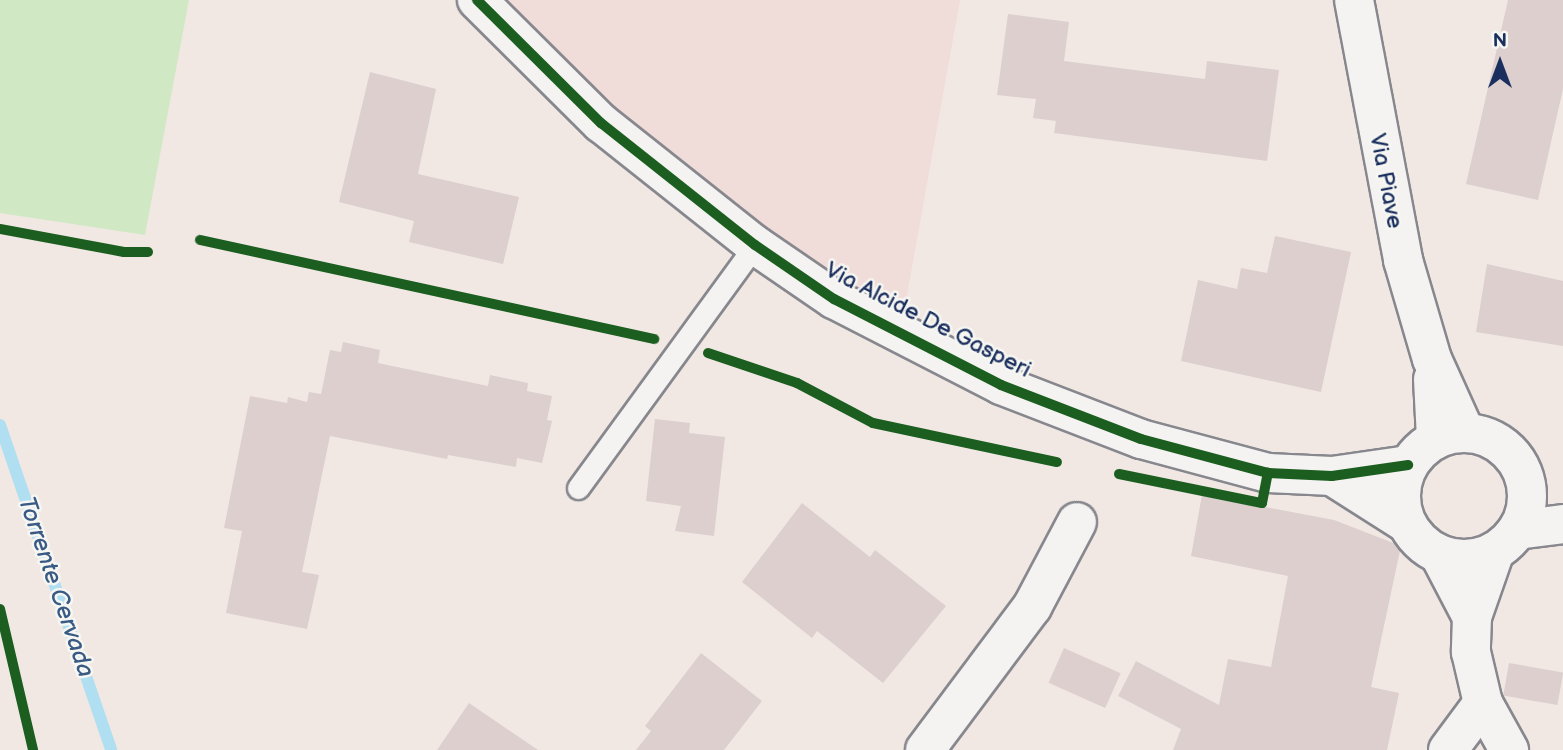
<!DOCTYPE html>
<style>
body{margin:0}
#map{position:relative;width:1563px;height:750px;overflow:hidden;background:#f1e8e4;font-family:"Balsamiq Sans",sans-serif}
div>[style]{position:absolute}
.built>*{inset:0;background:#f0dcd8}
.green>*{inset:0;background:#d1e8c4}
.stream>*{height:12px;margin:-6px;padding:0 6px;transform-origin:6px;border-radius:6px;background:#b0dff1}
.building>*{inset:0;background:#dccfce;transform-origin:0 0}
.roads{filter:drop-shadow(2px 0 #87878e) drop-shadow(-2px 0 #87878e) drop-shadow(0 2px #87878e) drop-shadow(0 -2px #87878e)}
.service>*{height:21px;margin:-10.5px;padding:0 10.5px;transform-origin:10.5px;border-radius:10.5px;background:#f4f3f1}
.minor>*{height:38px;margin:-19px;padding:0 19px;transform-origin:19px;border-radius:19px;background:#f4f3f1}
.tertiary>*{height:38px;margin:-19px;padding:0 19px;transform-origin:19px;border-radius:19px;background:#f4f3f1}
.tertiary>.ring{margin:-19px;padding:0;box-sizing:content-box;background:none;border:38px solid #f4f3f1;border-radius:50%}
.cycleway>*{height:10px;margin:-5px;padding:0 5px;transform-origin:5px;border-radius:5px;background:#1b5e20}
span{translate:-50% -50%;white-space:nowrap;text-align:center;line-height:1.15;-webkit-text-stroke:5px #f6f6f2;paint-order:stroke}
.street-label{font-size:23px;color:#1b2f5e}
.water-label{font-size:24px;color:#395a84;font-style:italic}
.north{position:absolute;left:1465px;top:28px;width:70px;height:70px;-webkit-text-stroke:5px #f6f6f2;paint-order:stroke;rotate:0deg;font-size:19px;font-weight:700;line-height:28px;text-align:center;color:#1b2f5e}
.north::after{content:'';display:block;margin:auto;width:24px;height:32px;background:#1b2f5e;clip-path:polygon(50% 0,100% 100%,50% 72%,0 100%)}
</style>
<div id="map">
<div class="built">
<div style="clip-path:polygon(477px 0,960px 0,900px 334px,834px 299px)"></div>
</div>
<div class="green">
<div style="clip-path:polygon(0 0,189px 0,145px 235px,0 213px)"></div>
</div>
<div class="stream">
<div style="left:0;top:425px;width:343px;rotate:71.1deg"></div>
</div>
<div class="building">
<div style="clip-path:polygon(1508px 0,1563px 0,1563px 89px,1538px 200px,1466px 184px)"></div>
<div style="clip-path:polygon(1008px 14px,1069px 22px,1064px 61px,1205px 79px,1207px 61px,1279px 70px,1267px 161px,1054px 133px,1056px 121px,1033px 118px,1036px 99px,997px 95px)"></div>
<div style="clip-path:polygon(370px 72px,436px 89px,418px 174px,519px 197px,503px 264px,409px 242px,414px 221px,339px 202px)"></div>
<div style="clip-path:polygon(1275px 236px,1351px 252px,1321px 392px,1181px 361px,1198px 280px,1237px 289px,1241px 268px,1267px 273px)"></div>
<div style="clip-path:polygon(1487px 264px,1563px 281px,1563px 346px,1476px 332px)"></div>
<div style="clip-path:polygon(343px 342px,380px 350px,378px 363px,488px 386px,490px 375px,528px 383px,527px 391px,552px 396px,547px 420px,552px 421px,542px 463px,517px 458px,516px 467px,448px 455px,447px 459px,330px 436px,302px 572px,319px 575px,307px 629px,226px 613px,242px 531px,224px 528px,250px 396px,287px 403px,288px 397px,307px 402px,309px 392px,321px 394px,330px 350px,341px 352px)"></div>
<div style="clip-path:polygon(655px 419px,690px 423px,689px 433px,725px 437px,714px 536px,675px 531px,681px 506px,646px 501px)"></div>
<div style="clip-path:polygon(1202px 495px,1334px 520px,1401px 546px,1371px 687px,1399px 693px,1387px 750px,1173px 750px,1181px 729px,1118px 696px,1136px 661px,1219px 705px,1228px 659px,1271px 667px,1288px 576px,1191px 556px)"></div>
<div style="clip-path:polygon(802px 503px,870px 557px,875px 550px,946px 606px,883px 683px,817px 631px,812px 638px,742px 582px)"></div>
<div style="left:1064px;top:648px;width:62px;height:38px;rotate:24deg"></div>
<div style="clip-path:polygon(701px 653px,762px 701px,724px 750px,636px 750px,651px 731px,645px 726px)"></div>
<div style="left:1509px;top:663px;width:55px;height:33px;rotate:10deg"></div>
<div style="clip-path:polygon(469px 703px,538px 750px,437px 750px)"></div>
</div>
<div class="roads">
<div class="service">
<div style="left:578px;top:488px;width:301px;rotate:-53.9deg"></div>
</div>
<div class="minor">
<div style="left:1354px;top:0;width:265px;rotate:79.3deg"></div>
<div style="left:1403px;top:260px;width:103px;rotate:73.7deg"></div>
<div style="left:1432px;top:359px;width:80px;rotate:65.7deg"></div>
<div style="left:1433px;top:379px;width:60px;rotate:87.1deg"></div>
<div style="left:1495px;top:551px;width:70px;rotate:109.2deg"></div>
<div style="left:1472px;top:617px;width:35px;rotate:92deg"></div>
<div style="left:1471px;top:652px;width:52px;rotate:76.8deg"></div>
<div style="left:1483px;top:703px;width:54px;rotate:61deg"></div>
<div style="left:1439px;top:554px;width:71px;rotate:62.4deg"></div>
<div style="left:925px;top:750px;width:179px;rotate:-53.2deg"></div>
<div style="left:1032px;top:607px;width:96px;rotate:-62.1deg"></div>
<div style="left:1448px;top:750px;width:59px;rotate:-53.3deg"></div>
</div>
<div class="tertiary">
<div style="left:477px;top:0;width:175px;rotate:44.8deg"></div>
<div style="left:601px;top:123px;width:196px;rotate:38.4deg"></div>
<div style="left:755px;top:245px;width:96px;rotate:34.4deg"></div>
<div style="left:834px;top:299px;width:188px;rotate:27.2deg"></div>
<div style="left:1001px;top:385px;width:150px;rotate:21.1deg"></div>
<div style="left:1141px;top:439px;width:131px;rotate:15deg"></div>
<div style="left:1268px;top:473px;width:64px;rotate:2.7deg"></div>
<div style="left:1332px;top:476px;width:77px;rotate:-8.2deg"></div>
<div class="ring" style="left:1401px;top:433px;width:88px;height:88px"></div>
<div style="left:1332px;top:476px;width:88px;rotate:32.4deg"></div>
<div style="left:1517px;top:530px;width:46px;rotate:-7.4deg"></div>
</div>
</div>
<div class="cycleway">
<div style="left:477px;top:0;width:175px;rotate:44.8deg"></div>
<div style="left:601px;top:123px;width:196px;rotate:38.4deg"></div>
<div style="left:755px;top:245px;width:96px;rotate:34.4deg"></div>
<div style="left:834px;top:299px;width:188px;rotate:27.2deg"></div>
<div style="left:1001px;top:385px;width:150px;rotate:21.1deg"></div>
<div style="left:1141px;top:439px;width:131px;rotate:15deg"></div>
<div style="left:1268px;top:473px;width:64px;rotate:2.7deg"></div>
<div style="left:1332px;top:476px;width:77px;rotate:-8.2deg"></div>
<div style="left:0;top:229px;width:126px;rotate:10.5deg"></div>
<div style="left:124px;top:252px;width:24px"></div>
<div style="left:200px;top:240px;width:465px;rotate:12.3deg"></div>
<div style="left:708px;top:353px;width:94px;rotate:18.6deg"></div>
<div style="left:797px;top:383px;width:86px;rotate:27.8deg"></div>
<div style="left:873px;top:423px;width:188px;rotate:12deg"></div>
<div style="left:1119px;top:474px;width:146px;rotate:11.5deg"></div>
<div style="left:1262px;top:503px;width:31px;rotate:-79deg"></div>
<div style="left:0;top:609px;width:145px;rotate:76.8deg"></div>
</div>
<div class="street-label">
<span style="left:1386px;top:181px;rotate:79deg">Via Piave</span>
<span style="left:928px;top:320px;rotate:27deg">Via Alcide De Gasperi</span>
</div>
<div class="water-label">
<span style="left:56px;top:587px;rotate:71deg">Torrente Cervada</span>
</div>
<div class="north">N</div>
</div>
